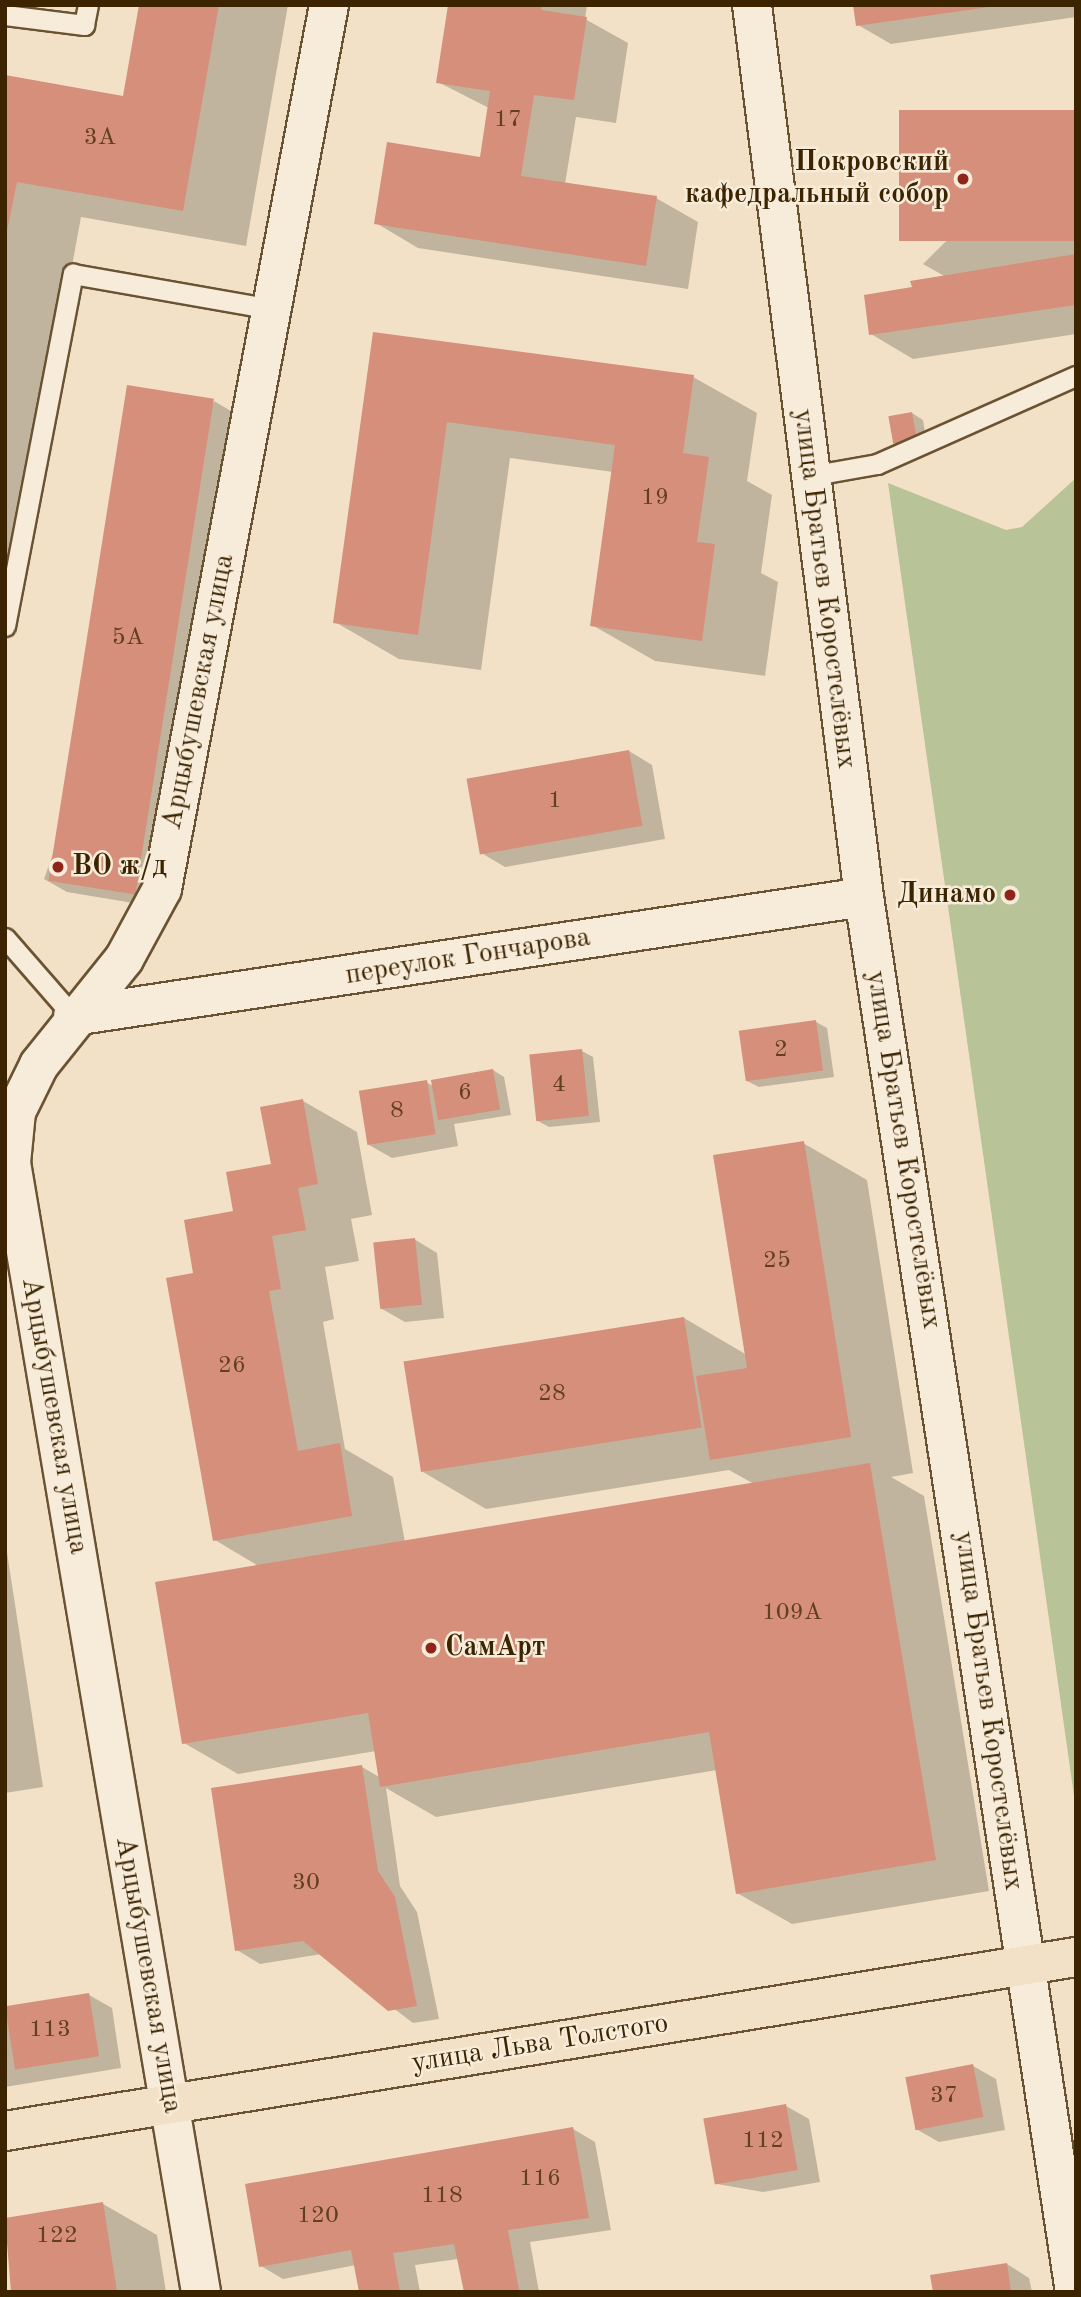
<!DOCTYPE html>
<meta charset="utf-8">
<style>
body{margin:0}
#map{position:relative;width:1081px;height:2297px;overflow:hidden;background:#f2e1c6;font-family:"Old Standard TT",serif}
div>[style]{position:absolute}
.green>*{inset:0;background:#b8c397}
.shadow>*{inset:0;background:#0003}
.building>*{inset:0;background:#d58f7a;transform-origin:0 0}
.roads{filter:drop-shadow(2px 0 #6a5332) drop-shadow(-2px 0 #6a5332) drop-shadow(0 2px #6a5332) drop-shadow(0 -2px #6a5332)}
.lane>*{height:19px;margin:-9.5px;padding:0 9.5px;transform-origin:9.5px;border-radius:9.5px;background:#f7ecda}
.street>*{height:38px;margin:-19px;padding:0 19px;transform-origin:19px;border-radius:19px;background:#f7ecda}
.primary>*{height:38px;margin:-19px;padding:0 19px;transform-origin:19px;border-radius:19px;background:#f2e1c6}
.dots>*{width:19px;height:19px;translate:-50% -50%;box-sizing:border-box;border:4px solid #f7ecda;border-radius:50%}
span{translate:-50% -50%;white-space:nowrap;text-align:center;line-height:1.15;-webkit-text-stroke:5px #f7ecda;paint-order:stroke}
.number-label{font-size:24px;color:#623f1f}
.number-label span{-webkit-text-stroke-width:0}
.poi-label{font-size:28px;color:#3c2401;font-weight:700}
.right{translate:-100% -50%;text-align:right}
.left{translate:0 -50%;text-align:left}
.street-label{font-size:28px;color:#3c2401}
.frame{position:absolute;inset:0;border:7px solid #3c2401;pointer-events:none}
</style>
<div id="map">
<div class="green">
<div style="clip-path:polygon(1076px 478px,1076px 1810px,888px 483px,1006px 530px,1022px 527px)"></div>
</div>
<div class="shadow">
<div style="clip-path:polygon(141px 5px,288px 5px,246px 246px,81px 217px,16px 572px,5px 570px,5px 77px,125px 98px)"></div>
<div style="clip-path:polygon(450px 5px,587px 5px,585px 19px,628px 43px,616px 123px,576px 117px,565px 184px,656px 198px,698px 222px,688px 289px,418px 248px,376px 223px,481px 159px,489px 108px,438px 82px)"></div>
<div style="clip-path:polygon(855px 5px,1076px 5px,1076px 17px,891px 44px,858px 25px)"></div>
<div style="clip-path:polygon(1076px 112px,1076px 334px,913px 359px,871px 334px,914px 289px,946px 277px,923px 264px)"></div>
<div style="clip-path:polygon(374px 334px,693px 377px,757px 413px,747px 481px,772px 495px,761px 573px,778px 582px,765px 676px,655px 661px,592px 625px,613px 472px,510px 458px,481px 670px,399px 659px,335px 622px)"></div>
<div style="clip-path:polygon(214px 401px,236px 414px,151px 906px,67px 892px,44px 879px)"></div>
<div style="clip-path:polygon(912px 413px,923px 420px,927px 445px,905px 449px,893px 442px)"></div>
<div style="clip-path:polygon(629px 751px,652px 765px,665px 839px,505px 867px,483px 854px)"></div>
<div style="clip-path:polygon(816px 1022px,827px 1028px,834px 1077px,759px 1087px,747px 1081px)"></div>
<div style="clip-path:polygon(582px 1051px,593px 1057px,600px 1122px,549px 1127px,538px 1121px)"></div>
<div style="clip-path:polygon(493px 1070px,504px 1077px,511px 1115px,454px 1124px,458px 1146px,392px 1158px,369px 1145px,426px 1082px,433px 1086px)"></div>
<div style="clip-path:polygon(303px 1101px,357px 1132px,372px 1215px,351px 1219px,359px 1261px,325px 1267px,334px 1319px,323px 1322px,345px 1449px,393px 1477px,405px 1542px,754px 1484px,729px 1470px,486px 1509px,423px 1472px,684px 1318px,747px 1355px,803px 1143px,867px 1180px,913px 1473px,891px 1477px,924px 1496px,989px 1891px,792px 1924px,737px 1893px,717px 1770px,436px 1817px,386px 1788px,400px 1886px,417px 1912px,439px 2019px,413px 2023px,322px 1954px,260px 1964px,237px 1950px,362px 1767px,381px 1778px,376px 1751px,238px 1774px,184px 1743px,260px 1567px,215px 1540px,195px 1275px,273px 1166px)"></div>
<div style="clip-path:polygon(414px 1239px,437px 1253px,444px 1318px,405px 1322px,382px 1309px)"></div>
<div style="clip-path:polygon(5px 1539px,43px 1787px,5px 1793px)"></div>
<div style="clip-path:polygon(89px 1995px,112px 2008px,121px 2068px,5px 2087px,5px 2008px)"></div>
<div style="clip-path:polygon(973px 2066px,996px 2079px,1005px 2130px,939px 2142px,916px 2129px)"></div>
<div style="clip-path:polygon(786px 2106px,809px 2119px,820px 2182px,763px 2192px,717px 2184px)"></div>
<div style="clip-path:polygon(573px 2129px,595px 2142px,611px 2230px,530px 2242px,539px 2292px,465px 2292px,458px 2259px,415px 2265px,420px 2292px,360px 2292px,356px 2265px,283px 2279px,261px 2266px)"></div>
<div style="clip-path:polygon(103px 2204px,157px 2235px,166px 2292px,13px 2292px,5px 2220px)"></div>
<div style="clip-path:polygon(1007px 2264px,1029px 2278px,1032px 2292px,935px 2292px)"></div>
</div>
<div class="building">
<div style="clip-path:polygon(139px 5px,219px 5px,183px 211px,17px 182px,5px 241px,5px 75px,123px 96px)"></div>
<div style="clip-path:polygon(448px 5px,542px 5px,541px 10px,587px 17px,574px 100px,534px 95px,521px 176px,657px 196px,646px 266px,374px 224px,387px 142px,480px 157px,490px 91px,436px 83px)"></div>
<div style="clip-path:polygon(853px 5px,989px 5px,989px 7px,856px 26px)"></div>
<div style="left:1076px;top:110px;width:131px;height:177px;rotate:90deg"></div>
<div style="clip-path:polygon(1076px 254px,1076px 305px,869px 335px,864px 295px,912px 287px,910px 281px)"></div>
<div style="clip-path:polygon(373px 332px,694px 375px,683px 453px,709px 457px,697px 542px,715px 544px,702px 641px,590px 626px,615px 445px,447px 422px,418px 635px,333px 623px)"></div>
<div style="left:127px;top:385px;width:88px;height:502px;rotate:9deg"></div>
<div style="left:912px;top:412px;width:28px;height:24px;rotate:80deg"></div>
<div style="left:629px;top:750px;width:77px;height:165px;rotate:80deg"></div>
<div style="left:816px;top:1020px;width:51px;height:78px;rotate:82deg"></div>
<div style="left:582px;top:1049px;width:67px;height:53px;rotate:84deg"></div>
<div style="left:493px;top:1069px;width:41px;height:63px;rotate:80deg"></div>
<div style="left:427px;top:1080px;width:55px;height:69px;rotate:81deg"></div>
<div style="clip-path:polygon(303px 1099px,318px 1184px,298px 1188px,306px 1230px,272px 1236px,281px 1289px,269px 1291px,298px 1451px,340px 1443px,352px 1516px,213px 1541px,166px 1278px,193px 1273px,184px 1220px,233px 1211px,226px 1172px,271px 1164px,260px 1107px)"></div>
<div style="clip-path:polygon(804px 1141px,851px 1437px,710px 1460px,696px 1376px,747px 1368px,713px 1155px)"></div>
<div style="left:415px;top:1238px;width:67px;height:42px;rotate:84deg"></div>
<div style="left:684px;top:1317px;width:112px;height:284px;rotate:81deg"></div>
<div style="clip-path:polygon(870px 1463px,936px 1860px,736px 1894px,709px 1732px,380px 1787px,368px 1713px,182px 1744px,155px 1582px)"></div>
<div style="clip-path:polygon(362px 1765px,378px 1871px,395px 1897px,417px 2006px,388px 2011px,303px 1941px,235px 1951px,211px 1788px)"></div>
<div style="left:89px;top:1993px;width:64px;height:85px;rotate:81deg"></div>
<div style="left:973px;top:2064px;width:54px;height:69px;rotate:79deg"></div>
<div style="left:786px;top:2104px;width:67px;height:84px;rotate:80deg"></div>
<div style="clip-path:polygon(573px 2127px,589px 2218px,508px 2230px,519px 2290px,464px 2292px,454px 2244px,393px 2253px,400px 2292px,359px 2292px,351px 2250px,259px 2267px,245px 2184px)"></div>
<div style="clip-path:polygon(103px 2202px,117px 2292px,11px 2292px,5px 2218px)"></div>
<div style="clip-path:polygon(1007px 2263px,1011px 2292px,933px 2292px,930px 2275px)"></div>
</div>
<div class="roads">
<div class="lane">
<div style="left:5px;top:15px;width:80px;rotate:7.2deg"></div>
<div style="left:84px;top:25px;width:20px;rotate:-79deg"></div>
<div style="left:809px;top:476px;width:69px;rotate:-10deg"></div>
<div style="left:877px;top:464px;width:218px;rotate:-23.9deg"></div>
<div style="left:5px;top:626px;width:359px;rotate:-79.1deg"></div>
<div style="left:73px;top:274px;width:202px;rotate:10deg"></div>
<div style="left:5px;top:938px;width:103px;rotate:48.9deg"></div>
</div>
<div class="street">
<div style="left:752px;top:5px;width:899px;rotate:82.84deg"></div>
<div style="left:864px;top:897px;width:1411px;rotate:81.4deg"></div>
<div style="left:73px;top:1016px;width:800px;rotate:-8.56deg"></div>
<div style="left:201px;top:2292px;width:1145px;rotate:-99.55deg"></div>
<div style="left:11px;top:1163px;width:51px;rotate:-84.4deg"></div>
<div style="left:16px;top:1112px;width:52px;rotate:-63.9deg"></div>
<div style="left:39px;top:1065px;width:136px;rotate:-51.3deg"></div>
<div style="left:124px;top:959px;width:80px;rotate:-61.5deg"></div>
<div style="left:162px;top:889px;width:900px;rotate:-79.3deg"></div>
</div>
<div class="primary">
<div style="left:5px;top:2131px;width:1085px;rotate:-9.23deg"></div>
</div>
</div>
<div class="dots">
<div style="left:963px;top:179px;background:#8f2418"></div>
<div style="left:58px;top:867px;background:#8f2418"></div>
<div style="left:1010px;top:895px;background:#8f2418"></div>
<div style="left:431px;top:1648px;background:#8f2418"></div>
</div>
<div class="number-label">
<span style="left:508px;top:121px">17</span>
<span style="left:100px;top:139px">3А</span>
<span style="left:655px;top:499px">19</span>
<span style="left:128px;top:639px">5А</span>
<span style="left:555px;top:802px">1</span>
<span style="left:781px;top:1051px">2</span>
<span style="left:559px;top:1086px">4</span>
<span style="left:465px;top:1094px">6</span>
<span style="left:397px;top:1112px">8</span>
<span style="left:777px;top:1262px">25</span>
<span style="left:232px;top:1367px">26</span>
<span style="left:552px;top:1395px">28</span>
<span style="left:792px;top:1614px">109А</span>
<span style="left:306px;top:1884px">30</span>
<span style="left:50px;top:2031px">113</span>
<span style="left:944px;top:2097px">37</span>
<span style="left:763px;top:2142px">112</span>
<span style="left:540px;top:2180px">116</span>
<span style="left:442px;top:2197px">118</span>
<span style="left:318px;top:2217px">120</span>
<span style="left:57px;top:2237px">122</span>
</div>
<div class="poi-label">
<span class="right" style="left:949px;top:179px">Покровский<br>кафедральный собор</span>
<span class="left" style="left:72px;top:867px">ВО ж/д</span>
<span class="right" style="left:996px;top:895px">Динамо</span>
<span class="left" style="left:445px;top:1648px">СамАрт</span>
</div>
<div class="street-label">
<span style="left:824px;top:589px;rotate:83deg">улица Братьев Коростелёвых</span>
<span style="left:199px;top:692px;rotate:-79deg">Арцыбушевская улица</span>
<span style="left:468px;top:957px;rotate:-9deg">переулок Гончарова</span>
<span style="left:903px;top:1150px;rotate:81deg">улица Братьев Коростелёвых</span>
<span style="left:54px;top:1416px;rotate:80deg">Арцыбушевская улица</span>
<span style="left:988px;top:1711px;rotate:82deg">улица Братьев Коростелёвых</span>
<span style="left:148px;top:1975px;rotate:80deg">Арцыбушевская улица</span>
<span style="left:540px;top:2044px;rotate:-9deg">улица Льва Толстого</span>
</div>
<div class="frame"></div>
</div>
